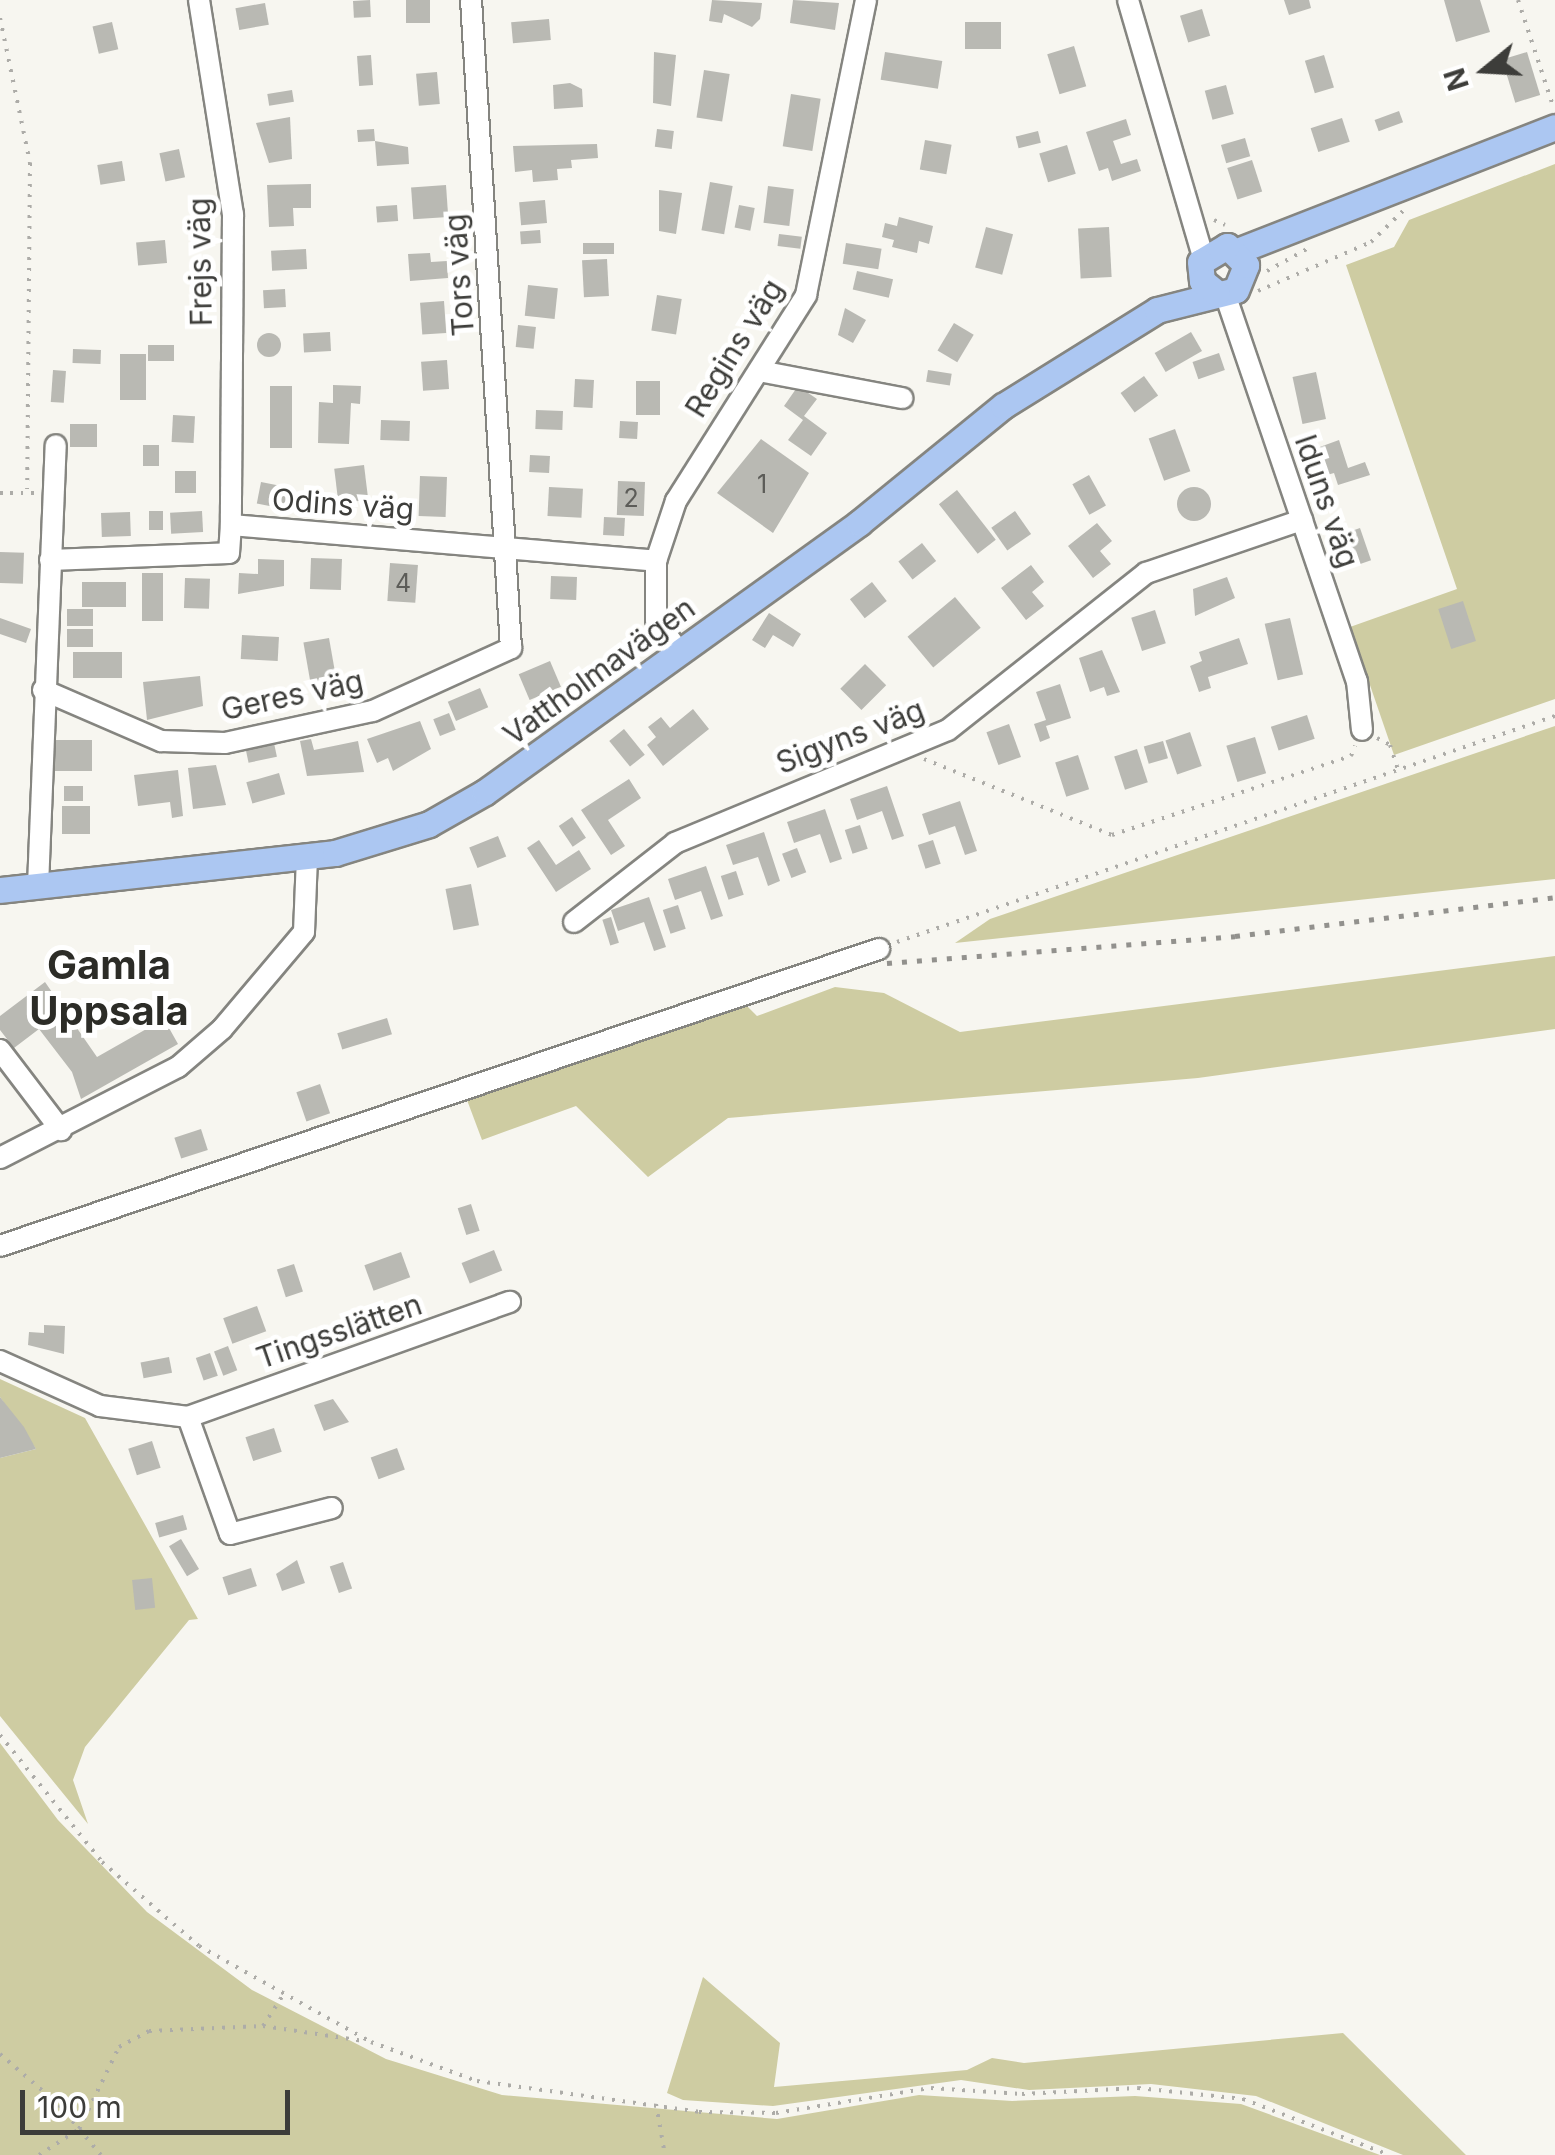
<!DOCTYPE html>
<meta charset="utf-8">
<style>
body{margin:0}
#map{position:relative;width:1555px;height:2155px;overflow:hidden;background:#f7f6f0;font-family:Inter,sans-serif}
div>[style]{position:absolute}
.green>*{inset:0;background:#cecca2}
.building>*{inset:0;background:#b9b9b3;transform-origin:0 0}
.round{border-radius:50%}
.path>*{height:4px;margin-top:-2px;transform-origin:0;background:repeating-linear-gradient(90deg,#adaca8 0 2.5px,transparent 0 10.5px)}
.roads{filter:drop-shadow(2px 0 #858580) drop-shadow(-2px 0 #858580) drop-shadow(0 2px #858580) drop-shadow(0 -2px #858580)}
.minor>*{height:20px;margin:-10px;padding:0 10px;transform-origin:10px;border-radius:10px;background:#fff}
.major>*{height:25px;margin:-12.5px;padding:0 12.5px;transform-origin:12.5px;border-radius:12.5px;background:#acc7f2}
.rail>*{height:5px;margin-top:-2.5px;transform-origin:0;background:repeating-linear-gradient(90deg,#92918d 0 5px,transparent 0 15px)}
span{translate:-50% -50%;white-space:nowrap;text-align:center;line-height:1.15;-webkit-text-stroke:10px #fff;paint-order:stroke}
.number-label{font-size:25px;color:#5c5c58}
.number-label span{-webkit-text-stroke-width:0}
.street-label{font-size:30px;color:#3d3d3a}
.district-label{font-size:40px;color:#2c2c27;font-weight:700}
.north{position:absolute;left:1435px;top:20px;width:100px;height:100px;-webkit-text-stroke:8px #fff;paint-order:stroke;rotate:252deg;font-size:28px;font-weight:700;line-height:40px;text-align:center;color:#3d3d3a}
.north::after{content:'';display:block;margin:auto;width:35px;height:45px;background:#3d3d3a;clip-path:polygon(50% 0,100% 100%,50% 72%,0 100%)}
.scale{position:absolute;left:20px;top:2090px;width:270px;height:45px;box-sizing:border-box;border:5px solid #3d3d3a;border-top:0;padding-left:12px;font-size:30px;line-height:35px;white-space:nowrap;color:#3d3d3a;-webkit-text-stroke:8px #fff;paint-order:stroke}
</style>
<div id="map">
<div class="green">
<div style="clip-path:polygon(1555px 164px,1555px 699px,1394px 755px,1350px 627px,1457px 589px,1346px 265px,1394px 247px,1409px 220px)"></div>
<div style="clip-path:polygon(1555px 726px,1555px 879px,955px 943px,990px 919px)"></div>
<div style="clip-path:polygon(1555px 956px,1555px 1029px,1198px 1078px,728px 1118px,648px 1177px,576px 1106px,482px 1140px,467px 1100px,743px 1002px,757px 1016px,835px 987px,884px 993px,960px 1032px)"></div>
<div style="clip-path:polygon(0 1379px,85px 1418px,198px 1619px,189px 1620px,85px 1747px,73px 1780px,88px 1824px,0 1716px,0 1458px,36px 1449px,0 1397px)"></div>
<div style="clip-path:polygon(0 1743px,58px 1820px,147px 1912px,252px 1990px,386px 2059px,502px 2095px,777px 2119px,919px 2095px,1012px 2101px,1135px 2096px,1241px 2104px,1380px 2155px,0 2155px)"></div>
<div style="clip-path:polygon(703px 1977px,780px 2043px,774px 2087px,967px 2070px,992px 2058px,1024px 2063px,1343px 2033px,1466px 2155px,1403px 2155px,1256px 2096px,1151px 2084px,1029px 2090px,961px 2080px,773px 2106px,683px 2100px,667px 2093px)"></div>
</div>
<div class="building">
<div style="left:370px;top:0;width:17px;height:17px;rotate:87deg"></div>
<div style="left:406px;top:0;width:24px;height:23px"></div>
<div style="clip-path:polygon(712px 0,762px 3px,760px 19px,752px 27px,724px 14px,722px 23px,709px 21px)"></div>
<div style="clip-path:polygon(793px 0,839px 3px,835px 30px,790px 23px)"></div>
<div style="clip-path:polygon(1284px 0,1309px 0,1311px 8px,1289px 15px)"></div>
<div style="clip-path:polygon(1444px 0,1480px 0,1490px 32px,1456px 42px)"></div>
<div style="left:265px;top:3px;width:22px;height:30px;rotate:80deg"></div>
<div style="left:1202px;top:9px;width:28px;height:23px;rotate:73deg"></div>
<div style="left:549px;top:19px;width:21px;height:38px;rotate:85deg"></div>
<div style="left:112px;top:22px;width:28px;height:20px;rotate:77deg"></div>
<div style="left:965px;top:22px;width:36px;height:27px"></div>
<div style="left:1074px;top:46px;width:42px;height:28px;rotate:73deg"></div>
<div style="clip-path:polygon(654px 52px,676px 55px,671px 106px,653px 103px)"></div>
<div style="left:885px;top:52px;width:58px;height:28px;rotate:9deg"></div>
<div style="left:1527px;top:52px;width:45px;height:26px;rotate:73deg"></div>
<div style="left:371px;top:55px;width:30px;height:14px;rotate:86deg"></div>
<div style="left:1324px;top:55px;width:34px;height:20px;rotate:73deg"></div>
<div style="left:704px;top:70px;width:26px;height:48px;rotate:9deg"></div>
<div style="left:437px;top:72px;width:32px;height:21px;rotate:85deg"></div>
<div style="clip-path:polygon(570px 83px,582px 89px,583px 107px,554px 109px,553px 85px)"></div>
<div style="left:1226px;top:85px;width:30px;height:22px;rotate:75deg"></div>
<div style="left:292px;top:90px;width:12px;height:25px;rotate:81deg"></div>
<div style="left:791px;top:94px;width:30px;height:53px;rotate:9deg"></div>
<div style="left:1399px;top:111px;width:12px;height:26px;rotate:70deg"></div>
<div style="clip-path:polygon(290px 117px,292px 159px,269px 163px,256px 123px)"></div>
<div style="left:1342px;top:118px;width:25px;height:33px;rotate:72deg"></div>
<div style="clip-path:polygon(1126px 119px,1131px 135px,1113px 141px,1121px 164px,1137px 159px,1141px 171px,1112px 181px,1108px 168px,1099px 171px,1086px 132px)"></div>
<div style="clip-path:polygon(374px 129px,375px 141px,408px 147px,409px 164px,377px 166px,375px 141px,358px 142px,357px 130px)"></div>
<div style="left:657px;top:129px;width:17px;height:18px;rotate:7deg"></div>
<div style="left:1038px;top:131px;width:12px;height:23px;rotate:76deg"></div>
<div style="left:1245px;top:138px;width:19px;height:25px;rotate:74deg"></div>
<div style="left:925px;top:140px;width:27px;height:30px;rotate:10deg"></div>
<div style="clip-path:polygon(597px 144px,598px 158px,571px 160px,572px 168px,557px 169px,558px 180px,533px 182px,532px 170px,515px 172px,513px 146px)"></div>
<div style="left:1067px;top:145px;width:30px;height:29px;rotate:73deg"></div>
<div style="left:179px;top:149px;width:29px;height:20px;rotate:78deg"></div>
<div style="left:1252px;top:160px;width:33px;height:26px;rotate:72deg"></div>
<div style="left:122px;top:161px;width:20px;height:25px;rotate:81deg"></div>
<div style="left:710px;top:182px;width:23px;height:49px;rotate:10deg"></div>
<div style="clip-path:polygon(311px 184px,311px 208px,293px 208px,294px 226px,269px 227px,267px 185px)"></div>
<div style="left:446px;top:185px;width:32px;height:35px;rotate:86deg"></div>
<div style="left:768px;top:186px;width:26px;height:37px;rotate:7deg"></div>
<div style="clip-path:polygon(659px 190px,682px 193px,676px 234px,659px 231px)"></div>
<div style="left:545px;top:200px;width:23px;height:26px;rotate:85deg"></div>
<div style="left:397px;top:205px;width:16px;height:21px;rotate:86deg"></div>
<div style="left:739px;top:205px;width:16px;height:23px;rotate:11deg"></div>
<div style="clip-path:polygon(899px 217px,933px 226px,929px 244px,919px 241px,917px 253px,892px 247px,894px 240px,882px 237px,885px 223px,897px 226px)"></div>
<div style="left:986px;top:227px;width:28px;height:42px;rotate:15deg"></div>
<div style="left:1109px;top:227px;width:50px;height:31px;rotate:87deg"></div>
<div style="left:540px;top:230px;width:13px;height:20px;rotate:86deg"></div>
<div style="left:779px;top:234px;width:23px;height:12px;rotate:7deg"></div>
<div style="left:165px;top:240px;width:23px;height:29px;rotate:85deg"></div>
<div style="left:614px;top:243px;width:11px;height:31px;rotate:90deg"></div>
<div style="left:846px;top:243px;width:36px;height:21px;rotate:9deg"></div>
<div style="left:306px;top:249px;width:20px;height:35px;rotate:87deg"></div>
<div style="clip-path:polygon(430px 253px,431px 262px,447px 261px,448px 278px,410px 281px,408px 254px)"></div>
<div style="left:607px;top:259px;width:37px;height:25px;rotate:87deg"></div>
<div style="left:857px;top:271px;width:37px;height:19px;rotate:13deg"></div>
<div style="left:528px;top:285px;width:30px;height:31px;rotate:6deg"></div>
<div style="left:285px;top:289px;width:18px;height:22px;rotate:87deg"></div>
<div style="left:657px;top:295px;width:25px;height:36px;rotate:9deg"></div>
<div style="left:444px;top:301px;width:32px;height:24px;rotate:86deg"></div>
<div style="clip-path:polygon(845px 308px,866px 320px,853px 343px,838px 335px)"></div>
<div style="left:954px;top:323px;width:23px;height:32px;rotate:31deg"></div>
<div style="left:518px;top:325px;width:18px;height:22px;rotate:6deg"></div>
<div style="left:330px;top:332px;width:19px;height:27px;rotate:87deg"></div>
<div style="left:1191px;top:332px;width:22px;height:42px;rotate:60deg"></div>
<div class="round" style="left:257px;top:333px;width:24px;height:24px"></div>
<div style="left:148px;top:345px;width:26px;height:16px"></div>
<div style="left:73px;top:349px;width:28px;height:14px;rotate:2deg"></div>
<div style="left:1219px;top:353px;width:18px;height:28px;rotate:71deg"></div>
<div style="left:120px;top:354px;width:26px;height:46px"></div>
<div style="left:447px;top:360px;width:29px;height:26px;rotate:86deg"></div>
<div style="left:53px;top:370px;width:13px;height:32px;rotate:4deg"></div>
<div style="left:928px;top:370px;width:24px;height:12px;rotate:9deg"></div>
<div style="left:1316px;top:372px;width:48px;height:24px;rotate:78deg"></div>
<div style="left:1144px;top:376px;width:24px;height:29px;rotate:54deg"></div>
<div style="left:575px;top:379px;width:19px;height:28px;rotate:3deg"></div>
<div style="left:636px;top:381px;width:24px;height:34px"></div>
<div style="clip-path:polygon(333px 385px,361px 386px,360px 404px,351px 403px,349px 444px,318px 443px,319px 402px,333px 403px)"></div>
<div style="left:270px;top:386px;width:22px;height:62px"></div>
<div style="clip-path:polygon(798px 386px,817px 399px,804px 416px,827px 433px,811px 456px,788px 440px,803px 420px,784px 406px)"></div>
<div style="left:536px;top:410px;width:27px;height:19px;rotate:2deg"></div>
<div style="left:173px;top:415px;width:22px;height:27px;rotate:3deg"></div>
<div style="left:381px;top:420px;width:29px;height:20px;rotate:2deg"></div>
<div style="left:620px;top:421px;width:18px;height:17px;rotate:3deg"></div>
<div style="left:70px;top:424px;width:27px;height:23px"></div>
<div style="left:1175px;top:429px;width:45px;height:28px;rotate:70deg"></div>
<div style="clip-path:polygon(761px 439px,809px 473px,773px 533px,717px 493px)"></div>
<div style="clip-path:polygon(1339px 440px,1348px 468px,1365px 462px,1370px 475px,1338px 485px,1334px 473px,1327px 475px,1317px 448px)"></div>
<div style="left:143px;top:445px;width:16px;height:21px"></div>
<div style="left:530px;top:455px;width:20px;height:17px;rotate:3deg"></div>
<div style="left:364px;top:465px;width:35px;height:30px;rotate:83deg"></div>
<div style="left:175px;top:471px;width:21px;height:22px"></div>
<div style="left:1089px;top:475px;width:35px;height:19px;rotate:61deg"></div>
<div style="left:420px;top:476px;width:27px;height:40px;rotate:2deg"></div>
<div style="left:618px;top:481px;width:27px;height:34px;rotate:2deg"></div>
<div style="left:261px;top:482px;width:31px;height:22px;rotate:11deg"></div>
<div style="left:549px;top:487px;width:34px;height:29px;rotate:3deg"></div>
<div class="round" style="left:1177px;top:487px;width:34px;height:34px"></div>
<div style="left:957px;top:490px;width:63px;height:23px;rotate:52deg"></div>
<div style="left:149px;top:511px;width:14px;height:19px"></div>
<div style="left:202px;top:511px;width:21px;height:32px;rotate:87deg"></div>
<div style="left:1015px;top:511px;width:28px;height:29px;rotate:55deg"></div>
<div style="left:130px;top:512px;width:24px;height:29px;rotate:88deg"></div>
<div style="left:604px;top:517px;width:21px;height:18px;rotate:3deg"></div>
<div style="clip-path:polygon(1097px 523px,1112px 541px,1100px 551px,1111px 564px,1093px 578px,1068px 546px)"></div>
<div style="left:1360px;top:528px;width:34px;height:23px;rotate:71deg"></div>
<div style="left:922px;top:543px;width:23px;height:30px;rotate:52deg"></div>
<div style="left:0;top:552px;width:24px;height:31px;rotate:2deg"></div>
<div style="left:311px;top:558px;width:31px;height:31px;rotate:2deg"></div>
<div style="clip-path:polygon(258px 559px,284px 560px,284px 586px,238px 594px,239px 573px,258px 574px)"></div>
<div style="left:390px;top:563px;width:28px;height:38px;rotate:4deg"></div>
<div style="clip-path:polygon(1031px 565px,1044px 582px,1032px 592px,1044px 606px,1026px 620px,1001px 588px)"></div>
<div style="left:142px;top:573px;width:21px;height:48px"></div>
<div style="left:551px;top:576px;width:26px;height:23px;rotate:2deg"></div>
<div style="clip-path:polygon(1227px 577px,1235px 598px,1195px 616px,1193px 589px)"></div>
<div style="left:185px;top:578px;width:25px;height:30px;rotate:2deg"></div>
<div style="left:82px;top:582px;width:44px;height:25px"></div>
<div style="left:872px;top:582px;width:24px;height:28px;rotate:52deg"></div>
<div style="left:955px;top:597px;width:40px;height:62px;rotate:50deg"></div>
<div style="left:1463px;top:601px;width:42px;height:26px;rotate:72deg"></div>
<div style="left:67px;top:609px;width:26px;height:17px"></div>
<div style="left:1155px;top:610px;width:35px;height:25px;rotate:72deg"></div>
<div style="clip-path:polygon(769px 613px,801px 634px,793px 647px,773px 635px,765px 648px,752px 640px)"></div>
<div style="clip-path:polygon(0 618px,31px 629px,26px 643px,0 634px)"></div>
<div style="left:1290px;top:618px;width:58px;height:26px;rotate:77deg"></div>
<div style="left:67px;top:629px;width:26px;height:18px"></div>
<div style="left:242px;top:635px;width:37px;height:24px;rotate:3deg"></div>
<div style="left:329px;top:638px;width:47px;height:26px;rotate:80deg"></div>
<div style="clip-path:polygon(1239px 638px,1248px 664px,1208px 677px,1211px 688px,1199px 692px,1190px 666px,1202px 661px,1199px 652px)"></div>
<div style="clip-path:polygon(1102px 650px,1120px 692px,1107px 696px,1104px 687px,1090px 692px,1079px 658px)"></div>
<div style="left:73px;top:652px;width:49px;height:26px"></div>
<div style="left:550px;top:661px;width:28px;height:34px;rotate:67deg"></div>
<div style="left:865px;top:664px;width:30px;height:35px;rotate:45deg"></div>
<div style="clip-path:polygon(200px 676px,203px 706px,147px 720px,143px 682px)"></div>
<div style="clip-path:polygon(1060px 684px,1071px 718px,1046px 726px,1050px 738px,1040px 742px,1034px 724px,1046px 720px,1036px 692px)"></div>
<div style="left:480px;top:688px;width:21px;height:35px;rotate:67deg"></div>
<div style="clip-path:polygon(693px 709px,709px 729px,663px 766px,647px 745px,656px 737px,648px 727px,661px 717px,670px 728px)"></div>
<div style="left:449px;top:713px;width:18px;height:17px;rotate:68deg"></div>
<div style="left:1307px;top:715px;width:25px;height:38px;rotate:72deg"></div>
<div style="clip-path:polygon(420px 721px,431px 749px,393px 771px,388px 758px,377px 763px,367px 739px)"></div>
<div style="left:1009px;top:724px;width:35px;height:24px;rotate:70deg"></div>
<div style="left:624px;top:729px;width:33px;height:19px;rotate:51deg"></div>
<div style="left:1190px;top:732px;width:36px;height:26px;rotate:71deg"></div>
<div style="left:1255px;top:737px;width:38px;height:30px;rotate:73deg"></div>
<div style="clip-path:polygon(311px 739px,314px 750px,358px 741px,364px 772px,307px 776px,300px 741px)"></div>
<div style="left:53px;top:740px;width:39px;height:31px"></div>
<div style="left:1163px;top:741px;width:18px;height:20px;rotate:74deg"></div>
<div style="left:274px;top:743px;width:14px;height:29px;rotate:78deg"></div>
<div style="left:1137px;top:749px;width:35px;height:24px;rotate:72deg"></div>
<div style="left:1078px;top:755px;width:36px;height:24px;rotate:72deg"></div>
<div style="clip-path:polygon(216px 765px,226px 805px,193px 809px,188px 768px)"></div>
<div style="clip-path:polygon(178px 770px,183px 816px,172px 818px,170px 802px,138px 806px,134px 775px)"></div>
<div style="left:279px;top:773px;width:22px;height:34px;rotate:74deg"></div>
<div style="clip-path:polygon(629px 779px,641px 798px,608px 820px,625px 846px,611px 855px,581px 810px)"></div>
<div style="left:64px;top:786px;width:19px;height:15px"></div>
<div style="clip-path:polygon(887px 786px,904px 836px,892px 840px,882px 811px,857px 820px,850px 799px)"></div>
<div style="clip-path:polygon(960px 801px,977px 851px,965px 855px,955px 826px,929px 835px,922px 814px)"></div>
<div style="left:62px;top:806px;width:28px;height:28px"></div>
<div style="clip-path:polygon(825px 809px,842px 859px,830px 863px,820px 834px,794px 843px,787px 822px)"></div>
<div style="left:572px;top:817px;width:25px;height:16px;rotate:56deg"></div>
<div style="left:860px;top:825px;width:25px;height:16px;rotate:72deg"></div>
<div style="clip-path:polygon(764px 832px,780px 881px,768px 886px,758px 857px,733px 865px,726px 845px)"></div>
<div style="left:498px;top:836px;width:22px;height:31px;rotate:68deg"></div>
<div style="clip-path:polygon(539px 840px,556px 865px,579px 850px,591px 869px,556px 892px,527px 848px)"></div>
<div style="left:933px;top:840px;width:25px;height:16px;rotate:72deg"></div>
<div style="left:797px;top:848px;width:26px;height:16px;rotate:69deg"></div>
<div style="clip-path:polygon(706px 866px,723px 916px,711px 920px,701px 891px,675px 900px,668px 879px)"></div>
<div style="left:736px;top:871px;width:25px;height:16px;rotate:72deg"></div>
<div style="left:471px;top:884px;width:42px;height:26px;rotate:79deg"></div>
<div style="clip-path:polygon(649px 897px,666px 947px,654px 951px,644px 922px,618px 931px,611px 910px)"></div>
<div style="left:678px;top:905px;width:25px;height:16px;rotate:72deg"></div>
<div style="left:611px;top:917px;width:27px;height:9px;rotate:73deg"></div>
<div style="clip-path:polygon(45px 982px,97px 1057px,164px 1019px,178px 1044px,81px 1099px,72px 1072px,39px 1029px,14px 1048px,0 1030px,0 1016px)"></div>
<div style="left:387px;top:1018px;width:17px;height:52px;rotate:73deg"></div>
<div style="left:320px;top:1084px;width:31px;height:25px;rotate:71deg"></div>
<div style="left:201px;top:1129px;width:22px;height:28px;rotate:72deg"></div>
<div style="left:471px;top:1204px;width:28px;height:14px;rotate:72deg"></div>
<div style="left:494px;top:1250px;width:22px;height:35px;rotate:68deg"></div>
<div style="left:401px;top:1252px;width:27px;height:39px;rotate:70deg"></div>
<div style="left:294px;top:1264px;width:29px;height:18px;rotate:72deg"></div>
<div style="left:257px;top:1306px;width:27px;height:36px;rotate:70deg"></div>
<div style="clip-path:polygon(44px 1325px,65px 1326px,64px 1354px,28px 1345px,29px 1332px,44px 1333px)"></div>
<div style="left:228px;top:1346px;width:26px;height:15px;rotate:69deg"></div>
<div style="left:210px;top:1353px;width:24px;height:15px;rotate:71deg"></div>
<div style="left:169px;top:1357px;width:16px;height:29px;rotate:79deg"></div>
<div style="clip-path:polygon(0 1397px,24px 1427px,36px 1449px,0 1458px)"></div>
<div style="clip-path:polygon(333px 1399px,349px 1422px,324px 1431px,314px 1405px)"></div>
<div style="left:274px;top:1428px;width:25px;height:30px;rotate:72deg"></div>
<div style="left:152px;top:1441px;width:28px;height:25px;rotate:72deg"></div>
<div style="left:397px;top:1448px;width:23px;height:28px;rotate:70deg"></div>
<div style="left:183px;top:1515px;width:15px;height:29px;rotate:74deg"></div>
<div style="left:181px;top:1539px;width:35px;height:14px;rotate:59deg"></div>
<div style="clip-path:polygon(297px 1560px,305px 1583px,282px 1591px,276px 1574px)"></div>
<div style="left:343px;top:1562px;width:28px;height:14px;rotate:71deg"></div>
<div style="left:251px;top:1568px;width:19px;height:30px;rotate:72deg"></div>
<div style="left:152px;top:1578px;width:30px;height:20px;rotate:84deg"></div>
</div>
<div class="path">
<div style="left:1518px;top:0;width:115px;rotate:71.7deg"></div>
<div style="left:0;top:18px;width:148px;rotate:78.3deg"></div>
<div style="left:30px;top:163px;width:326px;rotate:90.5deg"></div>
<div style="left:1214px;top:220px;width:12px;rotate:24deg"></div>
<div style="left:1267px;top:271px;width:46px;rotate:-28.8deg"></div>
<div style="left:1258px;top:291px;width:123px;rotate:-23.4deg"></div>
<div style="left:1371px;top:242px;width:47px;rotate:-44.1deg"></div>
<div style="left:0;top:493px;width:34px"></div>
<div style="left:1377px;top:738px;width:15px;rotate:28deg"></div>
<div style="left:1390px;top:745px;width:25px;rotate:72deg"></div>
<div style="left:924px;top:759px;width:203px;rotate:22deg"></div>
<div style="left:1112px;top:835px;width:252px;rotate:-18.3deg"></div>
<div style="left:1351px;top:756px;width:11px;rotate:-68deg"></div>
<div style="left:897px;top:942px;width:696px;rotate:-18.96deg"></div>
<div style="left:0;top:1735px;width:163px;rotate:51.2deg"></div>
<div style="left:102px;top:1862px;width:128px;rotate:40.9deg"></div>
<div style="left:199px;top:1946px;width:197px;rotate:29.2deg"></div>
<div style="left:371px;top:2042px;width:113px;rotate:20.2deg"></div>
<div style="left:477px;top:2081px;width:224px;rotate:7.9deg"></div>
<div style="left:699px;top:2112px;width:77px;rotate:0.7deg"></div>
<div style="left:776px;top:2113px;width:157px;rotate:-9.2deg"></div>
<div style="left:931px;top:2088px;width:91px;rotate:3.8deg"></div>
<div style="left:1022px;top:2094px;width:116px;rotate:-3deg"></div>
<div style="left:1138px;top:2088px;width:106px;rotate:6deg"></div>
<div style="left:1243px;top:2099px;width:157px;rotate:20.9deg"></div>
<div style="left:263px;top:2026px;width:35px;rotate:-57deg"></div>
<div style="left:0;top:2054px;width:78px;rotate:40.8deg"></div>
<div style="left:59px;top:2105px;width:65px;rotate:50deg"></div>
<div style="left:656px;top:2104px;width:52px;rotate:80deg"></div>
<div style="left:39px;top:2155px;width:48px;rotate:-33deg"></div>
<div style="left:79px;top:2129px;width:91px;rotate:-64deg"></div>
<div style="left:119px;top:2047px;width:34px;rotate:-28deg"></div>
<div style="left:149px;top:2031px;width:114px;rotate:-2.5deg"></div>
<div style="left:263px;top:2026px;width:102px;rotate:8.4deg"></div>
</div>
<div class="roads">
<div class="minor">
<div style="left:199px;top:0;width:217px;rotate:81deg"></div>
<div style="left:233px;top:214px;width:311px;rotate:90.4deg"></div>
<div style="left:1128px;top:0;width:268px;rotate:73.7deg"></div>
<div style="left:1225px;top:294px;width:409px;rotate:71.2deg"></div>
<div style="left:1357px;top:681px;width:49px;rotate:84.2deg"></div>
<div style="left:759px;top:371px;width:146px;rotate:10.7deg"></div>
<div style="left:50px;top:560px;width:179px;rotate:-2.2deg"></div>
<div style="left:229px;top:553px;width:28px;rotate:-86deg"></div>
<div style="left:231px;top:525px;width:427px;rotate:4.8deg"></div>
<div style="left:680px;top:653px;width:41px;rotate:-126deg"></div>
<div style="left:656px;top:620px;width:59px;rotate:-90deg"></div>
<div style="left:656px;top:561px;width:63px;rotate:-71.6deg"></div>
<div style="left:676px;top:501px;width:244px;rotate:-57.7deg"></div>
<div style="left:806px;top:295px;width:301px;rotate:-78.5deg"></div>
<div style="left:43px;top:690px;width:129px;rotate:23.4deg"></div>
<div style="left:161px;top:741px;width:64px;rotate:1.8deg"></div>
<div style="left:225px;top:743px;width:151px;rotate:-12.2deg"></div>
<div style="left:373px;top:711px;width:152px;rotate:-24.5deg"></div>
<div style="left:511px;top:648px;width:649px;rotate:-93.53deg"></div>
<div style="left:38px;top:886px;width:441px;rotate:-87.7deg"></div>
<div style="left:574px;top:922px;width:128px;rotate:-38deg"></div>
<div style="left:675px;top:843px;width:295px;rotate:-22.5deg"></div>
<div style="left:948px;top:730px;width:253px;rotate:-38.4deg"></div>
<div style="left:1146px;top:573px;width:165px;rotate:-18.8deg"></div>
<div style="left:0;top:1050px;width:101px;rotate:52.7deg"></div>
<div style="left:0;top:1158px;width:200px;rotate:-27.1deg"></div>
<div style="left:178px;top:1067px;width:58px;rotate:-40.8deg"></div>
<div style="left:222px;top:1029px;width:127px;rotate:-49.8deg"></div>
<div style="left:304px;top:932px;width:76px;rotate:-87.7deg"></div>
<div style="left:0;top:1246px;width:928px;rotate:-18.67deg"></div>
<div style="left:0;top:1361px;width:110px;rotate:24.2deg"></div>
<div style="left:100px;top:1406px;width:89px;rotate:7.1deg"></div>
<div style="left:188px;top:1417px;width:342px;rotate:-19.7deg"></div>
<div style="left:188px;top:1417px;width:124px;rotate:70.3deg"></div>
<div style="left:230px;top:1534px;width:105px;rotate:-14.3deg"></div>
</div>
<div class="major">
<div style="left:1237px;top:251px;width:341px;rotate:-21.3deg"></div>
<div style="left:0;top:890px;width:337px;rotate:-6.3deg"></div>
<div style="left:335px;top:853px;width:98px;rotate:-17.1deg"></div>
<div style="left:429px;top:824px;width:64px;rotate:-29.7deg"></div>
<div style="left:485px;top:792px;width:461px;rotate:-35.7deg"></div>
<div style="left:859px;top:523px;width:186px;rotate:-39.1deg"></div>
<div style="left:1003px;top:406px;width:181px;rotate:-31.9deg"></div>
<div style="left:1157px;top:310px;width:81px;rotate:-14.2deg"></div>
<div style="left:1236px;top:290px;width:27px;rotate:-68deg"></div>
<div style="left:1246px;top:265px;width:27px;rotate:-135deg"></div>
<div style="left:1227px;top:246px;width:31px;rotate:149deg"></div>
<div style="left:1200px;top:262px;width:19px;rotate:84deg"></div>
<div style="left:1202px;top:281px;width:19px;rotate:39deg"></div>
</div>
</div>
<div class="rail">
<div style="left:887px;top:963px;width:349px;rotate:-4.4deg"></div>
<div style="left:1235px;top:936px;width:322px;rotate:-6.9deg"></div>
</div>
<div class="number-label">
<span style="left:762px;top:484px">1</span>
<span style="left:631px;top:498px">2</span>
<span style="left:403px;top:583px">4</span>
</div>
<div class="street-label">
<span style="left:200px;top:262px;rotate:-91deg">Frejs väg</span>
<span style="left:459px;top:275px;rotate:-94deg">Tors väg</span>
<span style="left:734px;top:348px;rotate:-58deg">Regins väg</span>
<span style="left:1327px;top:501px;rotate:71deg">Iduns väg</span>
<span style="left:343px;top:504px;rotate:4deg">Odins väg</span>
<span style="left:599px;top:671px;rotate:-36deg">Vattholmavägen</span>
<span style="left:292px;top:695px;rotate:-12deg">Geres väg</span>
<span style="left:850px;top:736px;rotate:-21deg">Sigyns väg</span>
<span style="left:339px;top:1331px;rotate:-19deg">Tingsslätten</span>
</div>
<div class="district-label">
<span style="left:109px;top:988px">Gamla<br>Uppsala</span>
</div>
<div class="north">N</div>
<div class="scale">100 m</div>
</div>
